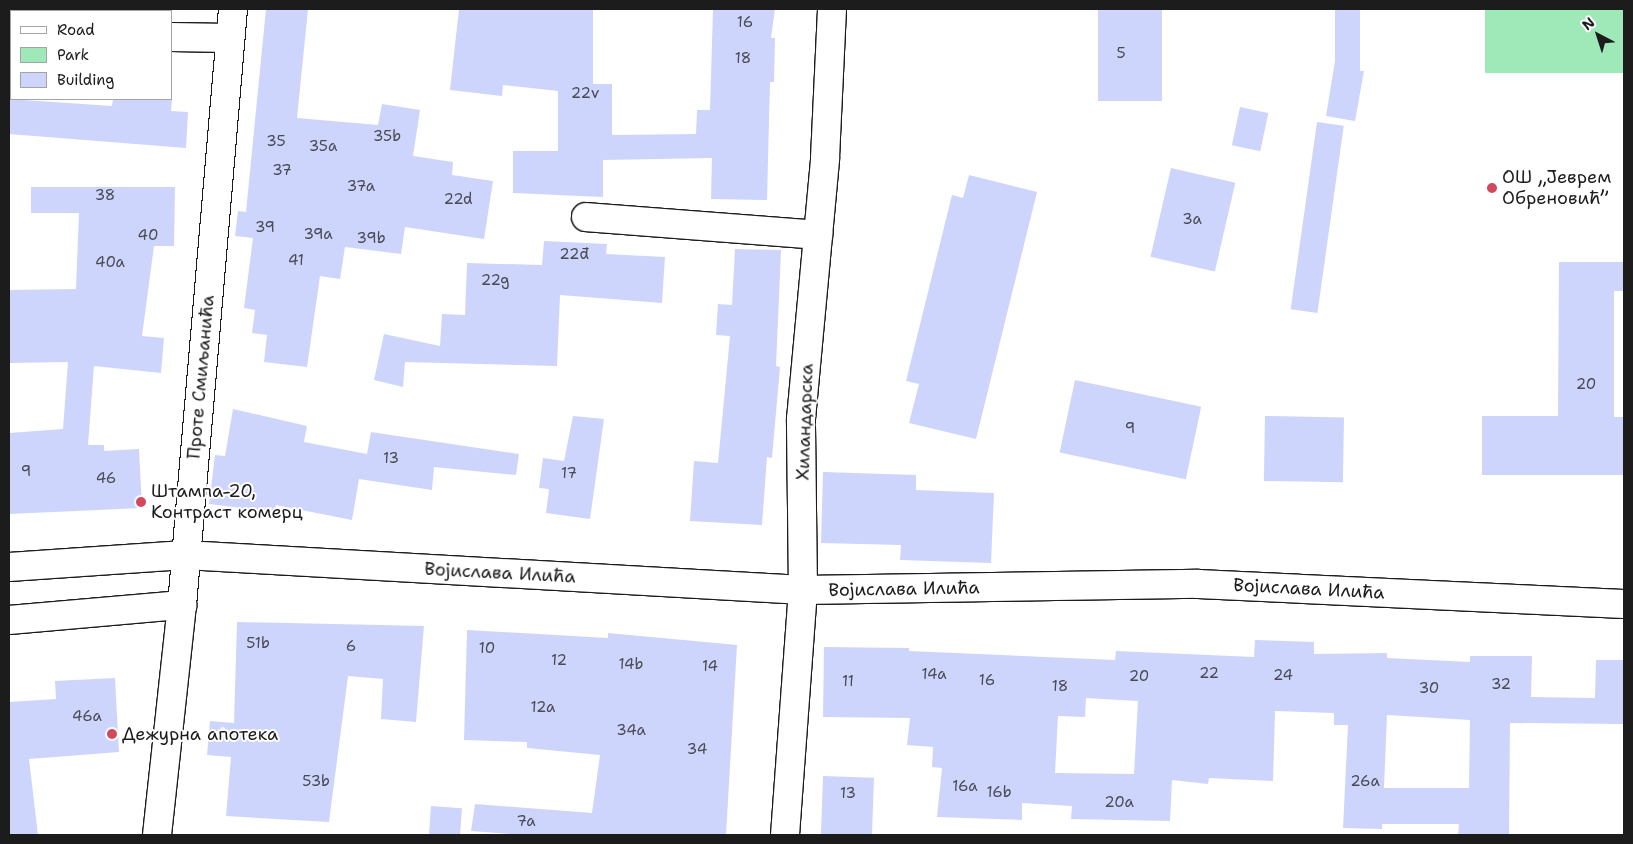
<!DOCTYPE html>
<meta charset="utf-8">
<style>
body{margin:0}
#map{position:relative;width:1633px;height:844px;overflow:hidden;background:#fff;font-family:"Shantell Sans",sans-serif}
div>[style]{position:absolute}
.green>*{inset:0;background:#9fe9b8;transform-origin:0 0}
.building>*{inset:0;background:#ced5fd;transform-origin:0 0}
.roads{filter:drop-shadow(1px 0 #1c1c1c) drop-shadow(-1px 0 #1c1c1c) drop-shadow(0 1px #1c1c1c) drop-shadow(0 -1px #1c1c1c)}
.street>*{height:28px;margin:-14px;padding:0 14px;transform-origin:14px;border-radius:14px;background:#fff}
.secondary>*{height:28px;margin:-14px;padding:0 14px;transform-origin:14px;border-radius:14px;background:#fff}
.dots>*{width:14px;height:14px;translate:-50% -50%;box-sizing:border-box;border:2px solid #fff;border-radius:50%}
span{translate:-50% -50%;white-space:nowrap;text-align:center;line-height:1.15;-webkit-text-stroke:4px #fff;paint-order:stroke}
.number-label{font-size:15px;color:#484a54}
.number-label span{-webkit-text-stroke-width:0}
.poi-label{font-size:18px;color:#1c1c1c}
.left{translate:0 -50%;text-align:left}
.street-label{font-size:18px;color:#1c1c1c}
.frame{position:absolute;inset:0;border:10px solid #1c1c1c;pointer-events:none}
.legend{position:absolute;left:10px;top:10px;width:162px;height:90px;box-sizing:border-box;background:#fff;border:1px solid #a4a4a4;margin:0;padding:6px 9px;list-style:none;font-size:15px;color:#1c1c1c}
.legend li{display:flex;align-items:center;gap:10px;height:25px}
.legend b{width:25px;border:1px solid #a4a4a4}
.north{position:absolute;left:1573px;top:10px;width:50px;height:50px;-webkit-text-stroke:4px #fff;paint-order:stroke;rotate:320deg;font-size:14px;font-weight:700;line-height:20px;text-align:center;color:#1c1c1c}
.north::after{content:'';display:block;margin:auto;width:18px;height:22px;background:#1c1c1c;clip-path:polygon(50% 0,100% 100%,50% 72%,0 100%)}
</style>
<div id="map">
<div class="green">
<div style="left:1485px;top:9px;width:139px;height:64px"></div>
</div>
<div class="building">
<div style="clip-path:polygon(266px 9px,308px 9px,297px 118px,378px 125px,382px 104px,420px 110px,413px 156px,453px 162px,452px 175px,493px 181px,484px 239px,405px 227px,401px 254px,345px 247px,340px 279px,320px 276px,307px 367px,264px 362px,267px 335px,252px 333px,255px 310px,244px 308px,253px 238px,235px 236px,238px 211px,246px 212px)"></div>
<div style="clip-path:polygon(459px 9px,593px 9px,593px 84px,612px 84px,612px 135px,696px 134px,697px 110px,710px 110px,713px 9px,775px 9px,771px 38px,775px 38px,774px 82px,770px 82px,767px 200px,711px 199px,712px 158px,603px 160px,603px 197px,513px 193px,513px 151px,558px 151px,558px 91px,503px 85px,502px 96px,450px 90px)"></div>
<div style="left:1098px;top:9px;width:64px;height:92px"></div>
<div style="clip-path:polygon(1335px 9px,1360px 9px,1360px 71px,1364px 71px,1355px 121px,1326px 116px,1335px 61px)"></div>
<div style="clip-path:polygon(9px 99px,112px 106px,113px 99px,172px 99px,171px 111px,188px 112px,186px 148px,9px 134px)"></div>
<div style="left:1240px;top:107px;width:29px;height:39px;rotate:12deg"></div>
<div style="left:1317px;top:122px;width:27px;height:189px;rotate:8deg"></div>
<div style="left:1171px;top:168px;width:66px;height:91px;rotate:13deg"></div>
<div style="clip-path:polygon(969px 175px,1037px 192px,976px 439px,909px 423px,919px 384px,906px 381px,952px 195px,963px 198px)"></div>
<div style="clip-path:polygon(31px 187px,175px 187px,174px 246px,154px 246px,142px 336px,164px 338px,161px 373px,94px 366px,88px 445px,104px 445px,104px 451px,139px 449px,142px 508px,9px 514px,9px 433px,63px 429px,68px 362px,9px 363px,9px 290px,76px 289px,79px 213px,31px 213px)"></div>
<div style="clip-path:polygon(544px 241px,607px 244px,606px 254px,665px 257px,662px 303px,560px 295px,557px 366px,405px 362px,403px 387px,374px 380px,384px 334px,440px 346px,442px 314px,465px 315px,467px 263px,542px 265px)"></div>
<div style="clip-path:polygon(735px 249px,781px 250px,776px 366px,780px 367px,772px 458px,767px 457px,762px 525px,690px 521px,694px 461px,718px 463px,730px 336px,716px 335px,718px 304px,732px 305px)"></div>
<div style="clip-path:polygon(1559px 262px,1624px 262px,1624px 291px,1614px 291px,1614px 417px,1624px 417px,1624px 475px,1482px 475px,1482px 416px,1558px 416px)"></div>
<div style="left:1075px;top:380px;width:129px;height:74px;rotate:12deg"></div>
<div style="clip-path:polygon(233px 409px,307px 426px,304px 442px,367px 454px,371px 432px,519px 454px,516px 475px,434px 467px,432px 490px,359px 479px,352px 520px,276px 505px,275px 512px,209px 504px,215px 455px,225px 456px)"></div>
<div style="clip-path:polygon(573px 416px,604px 419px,590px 519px,546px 513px,549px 489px,539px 488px,543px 458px,564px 461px)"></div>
<div style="left:1265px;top:416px;width:79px;height:65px;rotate:1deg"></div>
<div style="clip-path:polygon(823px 472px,916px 475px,916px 490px,994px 493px,991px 563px,900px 560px,901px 545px,821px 543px)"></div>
<div style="clip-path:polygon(237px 622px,424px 626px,416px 722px,381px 719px,383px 679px,348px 676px,329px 822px,226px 816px,231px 757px,207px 755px,210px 721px,234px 723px)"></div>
<div style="clip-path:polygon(467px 630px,608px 638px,608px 633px,737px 645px,726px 835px,522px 835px,471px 831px,475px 804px,592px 813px,600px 755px,527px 748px,527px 742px,464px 740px)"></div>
<div style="clip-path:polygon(evenodd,1255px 640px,1314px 642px,1314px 654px,1387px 653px,1387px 658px,1470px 662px,1470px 656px,1532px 656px,1531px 697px,1595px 698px,1596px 660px,1624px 660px,1624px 724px,1510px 723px,1509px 835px,1458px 835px,1459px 824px,1382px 824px,1382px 829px,1343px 828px,1348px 725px,1334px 725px,1334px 713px,1275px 711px,1273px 781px,1209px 778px,1208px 784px,1172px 780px,1170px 821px,1071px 819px,1072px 806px,1022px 803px,1022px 820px,937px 817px,942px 768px,932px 767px,933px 747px,907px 745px,910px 718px,823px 717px,824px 647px,909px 648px,909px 651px,1115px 660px,1116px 651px,1254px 657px,1255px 640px,1086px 698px,1138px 701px,1134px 774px,1055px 773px,1058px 716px,1085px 717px,1086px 698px,1255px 640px,1387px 715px,1470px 720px,1469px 788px,1384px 788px,1387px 715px)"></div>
<div style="clip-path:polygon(115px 678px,119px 752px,29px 759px,38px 835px,9px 835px,9px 702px,56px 699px,55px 681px)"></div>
<div style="left:823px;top:776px;width:51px;height:59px;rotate:2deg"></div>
<div style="left:431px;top:806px;width:31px;height:29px;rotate:4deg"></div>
</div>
<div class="roads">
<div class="street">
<div style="left:9px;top:34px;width:2px"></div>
<div style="left:171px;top:37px;width:59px;rotate:1deg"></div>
<div style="left:586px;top:217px;width:233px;rotate:4.4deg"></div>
<div style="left:9px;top:567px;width:176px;rotate:-3.9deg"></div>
<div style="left:185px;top:555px;width:619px;rotate:3.24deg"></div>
<div style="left:803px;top:590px;width:395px;rotate:-0.9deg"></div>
<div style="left:1198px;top:584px;width:426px;rotate:2.7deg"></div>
<div style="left:9px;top:620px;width:174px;rotate:-5deg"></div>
<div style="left:785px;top:835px;width:246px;rotate:-85.8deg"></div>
<div style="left:803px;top:590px;width:171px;rotate:-90.7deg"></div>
<div style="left:801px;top:419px;width:262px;rotate:-84.7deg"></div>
<div style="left:825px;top:158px;width:149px;rotate:-87.3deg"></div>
</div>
<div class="secondary">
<div style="left:157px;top:835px;width:231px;rotate:-83.8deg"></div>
<div style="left:182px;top:605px;width:598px;rotate:-85.11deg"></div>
</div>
</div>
<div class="dots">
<div style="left:1492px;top:188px;background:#d1495b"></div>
<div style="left:141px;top:502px;background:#d1495b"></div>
<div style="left:112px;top:734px;background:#d1495b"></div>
</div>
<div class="number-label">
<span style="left:745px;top:23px">16</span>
<span style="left:1121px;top:54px">5</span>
<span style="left:743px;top:59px">18</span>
<span style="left:585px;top:94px">22v</span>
<span style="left:387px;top:137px">35b</span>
<span style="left:276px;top:142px">35</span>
<span style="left:323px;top:147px">35a</span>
<span style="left:282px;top:171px">37</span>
<span style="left:361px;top:187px">37a</span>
<span style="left:105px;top:196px">38</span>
<span style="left:458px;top:200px">22d</span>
<span style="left:1192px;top:220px">3a</span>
<span style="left:265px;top:228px">39</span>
<span style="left:318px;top:235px">39a</span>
<span style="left:148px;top:236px">40</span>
<span style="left:371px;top:239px">39b</span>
<span style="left:574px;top:255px">22đ</span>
<span style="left:296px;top:261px">41</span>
<span style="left:110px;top:263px">40a</span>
<span style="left:495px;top:281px">22g</span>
<span style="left:1586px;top:385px">20</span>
<span style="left:1130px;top:429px">9</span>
<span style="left:391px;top:459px">13</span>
<span style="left:26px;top:472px">9</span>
<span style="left:569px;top:474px">17</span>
<span style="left:106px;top:479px">46</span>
<span style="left:258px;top:644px">51b</span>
<span style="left:351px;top:647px">6</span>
<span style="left:487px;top:649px">10</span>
<span style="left:559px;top:661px">12</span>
<span style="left:631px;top:665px">14b</span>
<span style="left:710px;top:667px">14</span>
<span style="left:1209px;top:674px">22</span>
<span style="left:934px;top:675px">14a</span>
<span style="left:1283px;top:676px">24</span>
<span style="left:1139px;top:677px">20</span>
<span style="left:987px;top:681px">16</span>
<span style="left:848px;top:682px">11</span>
<span style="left:1501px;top:685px">32</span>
<span style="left:1060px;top:687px">18</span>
<span style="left:1429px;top:689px">30</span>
<span style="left:543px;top:708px">12a</span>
<span style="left:87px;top:717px">46a</span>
<span style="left:631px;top:731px">34a</span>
<span style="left:697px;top:750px">34</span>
<span style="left:316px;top:782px">53b</span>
<span style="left:1365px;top:782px">26a</span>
<span style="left:965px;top:787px">16a</span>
<span style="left:999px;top:793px">16b</span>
<span style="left:848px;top:794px">13</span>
<span style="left:1119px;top:803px">20a</span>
<span style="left:526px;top:822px">7a</span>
</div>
<div class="poi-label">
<span class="left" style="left:1502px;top:188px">ОШ „Јеврем<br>Обреновић”</span>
<span class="left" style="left:151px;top:502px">Штампа-20,<br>Контраст комерц</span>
<span class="left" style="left:122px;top:734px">Дежурна апотека</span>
</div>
<div class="street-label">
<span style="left:201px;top:377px;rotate:-85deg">Проте Смиљанића</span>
<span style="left:805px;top:422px;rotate:-88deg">Хиландарска</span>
<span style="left:500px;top:573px;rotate:3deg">Војислава Илића</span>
<span style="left:904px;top:589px;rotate:-1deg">Војислава Илића</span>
<span style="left:1309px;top:589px;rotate:3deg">Војислава Илића</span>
</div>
<div class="frame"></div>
<ul class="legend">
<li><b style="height:6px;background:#fff"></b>Road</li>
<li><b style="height:14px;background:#9fe9b8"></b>Park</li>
<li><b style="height:14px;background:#ced5fd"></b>Building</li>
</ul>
<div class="north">N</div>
</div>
